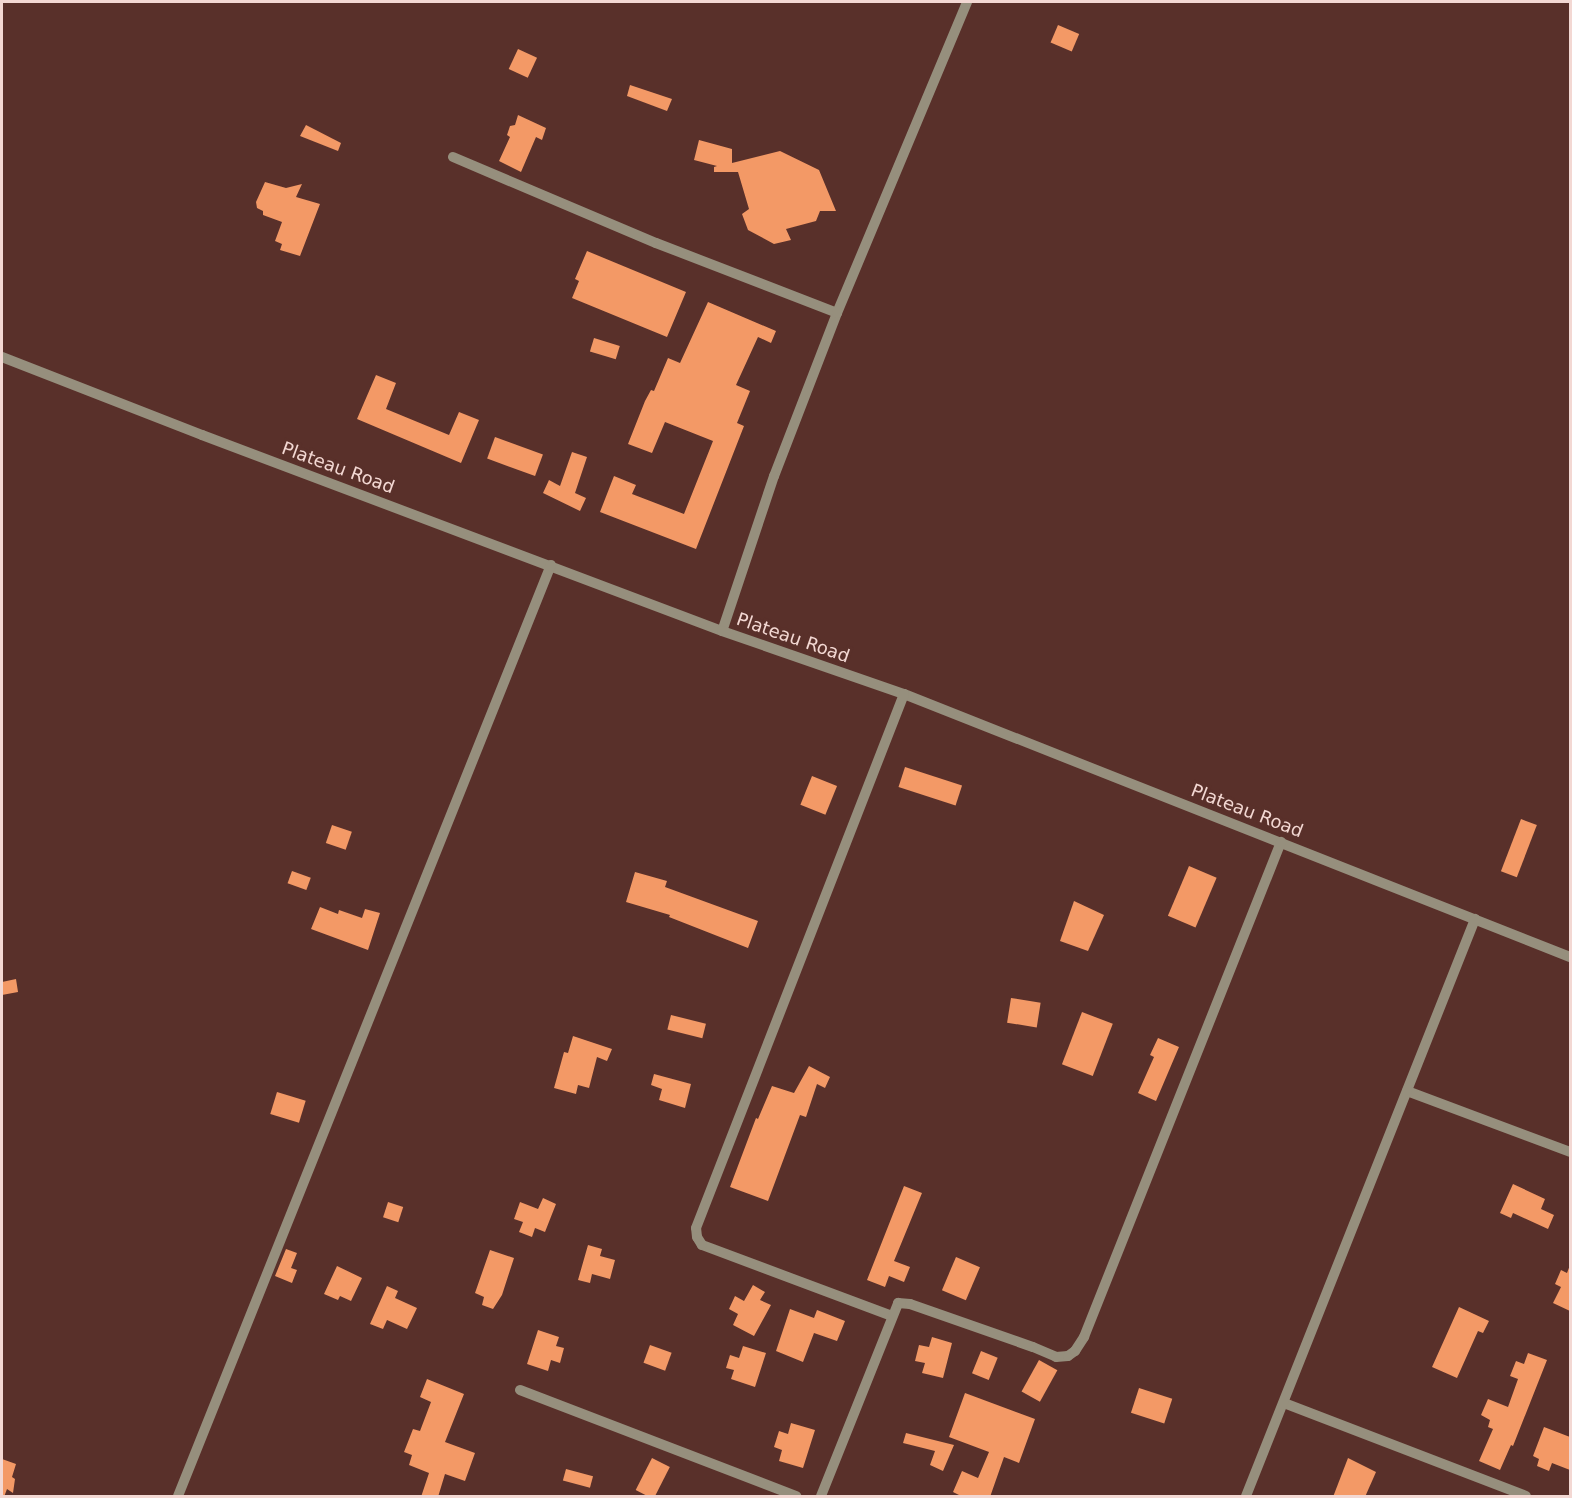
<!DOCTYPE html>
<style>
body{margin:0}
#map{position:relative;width:1572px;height:1498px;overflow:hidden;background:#59302a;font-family:"DejaVu Sans",sans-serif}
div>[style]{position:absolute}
.building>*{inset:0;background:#f39966;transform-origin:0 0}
.minor>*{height:10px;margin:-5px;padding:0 5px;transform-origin:5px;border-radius:5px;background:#968f7d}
span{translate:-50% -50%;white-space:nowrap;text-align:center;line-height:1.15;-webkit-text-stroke:6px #59302a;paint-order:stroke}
.street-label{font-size:18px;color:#f3d8d3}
.frame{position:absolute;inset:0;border:3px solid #f3d8d3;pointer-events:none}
</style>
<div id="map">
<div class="building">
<div style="left:1058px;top:25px;width:23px;height:19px;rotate:23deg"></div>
<div style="left:518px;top:49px;width:21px;height:22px;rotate:25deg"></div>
<div style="clip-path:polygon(630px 85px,672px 99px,667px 111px,627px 96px)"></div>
<div style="clip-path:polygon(518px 115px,546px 128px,542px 140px,536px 137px,521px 172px,499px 161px,510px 137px,507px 135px,510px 126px,515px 125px)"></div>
<div style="clip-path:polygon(306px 125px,341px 143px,338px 151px,300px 136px)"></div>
<div style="clip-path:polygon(699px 140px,732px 149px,732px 163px,780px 151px,819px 170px,836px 211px,820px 211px,816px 221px,786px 229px,791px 240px,774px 244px,748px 230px,742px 214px,749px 209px,738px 172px,714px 172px,714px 167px,717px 166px,694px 160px)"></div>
<div style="clip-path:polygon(265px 182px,286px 188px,302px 184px,296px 197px,320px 204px,300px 256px,280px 250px,282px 244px,275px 241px,282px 222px,263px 215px,263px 211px,257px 208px,256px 202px)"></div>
<div style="clip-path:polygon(587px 251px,686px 292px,667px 337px,572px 298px,579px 281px,575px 279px)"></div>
<div style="clip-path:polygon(708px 302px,776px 331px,771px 343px,758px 337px,736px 385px,750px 391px,737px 423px,744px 426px,696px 549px,600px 512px,614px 476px,636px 485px,632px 494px,684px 514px,713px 441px,665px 422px,652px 453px,628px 444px,645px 401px,651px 390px,654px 391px,668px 358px,680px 363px)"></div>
<div style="left:594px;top:338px;width:27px;height:14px;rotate:17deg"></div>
<div style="clip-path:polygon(376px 375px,396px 383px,386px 409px,449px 435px,459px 412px,479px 420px,461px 463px,357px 419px)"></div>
<div style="left:495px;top:437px;width:51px;height:23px;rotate:20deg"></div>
<div style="clip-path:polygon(572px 452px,587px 457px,575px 493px,586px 498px,580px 511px,543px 493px,549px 480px,560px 486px)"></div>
<div style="left:905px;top:767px;width:60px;height:21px;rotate:18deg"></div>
<div style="left:812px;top:776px;width:27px;height:31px;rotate:22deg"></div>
<div style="left:1521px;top:819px;width:17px;height:56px;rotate:21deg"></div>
<div style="left:332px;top:825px;width:21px;height:19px;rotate:19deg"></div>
<div style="left:1189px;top:866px;width:30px;height:54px;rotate:23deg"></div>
<div style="left:292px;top:871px;width:20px;height:13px;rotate:20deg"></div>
<div style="clip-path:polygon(635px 872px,667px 881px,665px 887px,758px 921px,748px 948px,669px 917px,670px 915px,626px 902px)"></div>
<div style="clip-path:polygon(1074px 901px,1104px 915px,1088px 951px,1060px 941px)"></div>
<div style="clip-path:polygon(320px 907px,338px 914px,339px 910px,362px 918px,365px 909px,380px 913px,368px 950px,311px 929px)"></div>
<div style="clip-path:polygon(16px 979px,18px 992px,2px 995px,2px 982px)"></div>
<div style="left:1011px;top:998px;width:30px;height:25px;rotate:9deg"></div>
<div style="left:1082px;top:1012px;width:33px;height:56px;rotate:21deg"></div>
<div style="left:671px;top:1015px;width:36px;height:15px;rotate:14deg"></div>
<div style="clip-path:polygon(573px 1036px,612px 1049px,607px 1061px,597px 1057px,589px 1088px,578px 1085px,576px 1094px,554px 1088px,564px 1052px,568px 1053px)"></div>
<div style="clip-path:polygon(1158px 1038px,1179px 1047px,1156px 1101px,1138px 1093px,1154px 1057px,1150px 1055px)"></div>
<div style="clip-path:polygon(809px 1066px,830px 1077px,825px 1088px,817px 1084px,806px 1117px,800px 1115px,768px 1201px,730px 1187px,756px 1118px,758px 1119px,772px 1086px,794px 1093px)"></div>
<div style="clip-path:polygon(654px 1074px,691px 1084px,685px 1108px,659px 1100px,662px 1089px,651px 1085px)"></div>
<div style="left:277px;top:1092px;width:30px;height:23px;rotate:17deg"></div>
<div style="clip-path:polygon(1513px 1184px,1545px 1199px,1541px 1209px,1554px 1215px,1548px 1229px,1513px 1213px,1511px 1218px,1500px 1213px)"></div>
<div style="clip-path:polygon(904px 1186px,922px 1193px,894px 1261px,910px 1267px,904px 1282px,889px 1276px,885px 1287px,867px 1280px)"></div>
<div style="clip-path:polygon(543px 1198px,556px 1204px,545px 1232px,535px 1228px,532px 1237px,519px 1232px,523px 1222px,514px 1219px,520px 1202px,538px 1209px)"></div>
<div style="left:388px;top:1202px;width:16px;height:16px;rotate:18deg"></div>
<div style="clip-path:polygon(588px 1245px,602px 1249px,600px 1256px,615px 1260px,610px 1279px,592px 1274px,590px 1283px,578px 1280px)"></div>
<div style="clip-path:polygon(286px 1249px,297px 1253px,291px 1268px,297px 1270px,292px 1283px,275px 1276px)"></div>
<div style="clip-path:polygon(490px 1250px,514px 1258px,502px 1295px,493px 1309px,482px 1305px,484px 1297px,475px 1293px)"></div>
<div style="left:956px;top:1257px;width:26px;height:36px;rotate:23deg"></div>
<div style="clip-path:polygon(1570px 1265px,1570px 1311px,1553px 1303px,1561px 1287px,1555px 1284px,1561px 1270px,1567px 1273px)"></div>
<div style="clip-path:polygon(337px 1266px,362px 1278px,351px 1301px,340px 1296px,338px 1300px,324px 1294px)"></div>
<div style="clip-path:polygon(753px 1285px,765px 1292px,760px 1300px,771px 1305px,754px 1336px,733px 1325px,738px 1314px,729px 1309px,735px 1296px,744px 1301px)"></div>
<div style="clip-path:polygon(387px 1286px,398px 1291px,395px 1298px,417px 1308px,407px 1329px,387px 1320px,383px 1329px,370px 1324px)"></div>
<div style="clip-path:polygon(1459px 1307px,1489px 1321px,1483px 1333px,1478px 1331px,1457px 1378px,1432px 1367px)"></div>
<div style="clip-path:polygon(790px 1309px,814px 1318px,817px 1310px,845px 1321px,837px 1341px,814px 1333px,803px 1362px,776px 1351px)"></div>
<div style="clip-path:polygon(538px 1330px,559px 1337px,556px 1346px,564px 1348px,560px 1363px,551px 1360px,548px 1371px,527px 1364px)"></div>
<div style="clip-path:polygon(932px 1337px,952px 1343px,943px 1378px,922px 1373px,925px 1363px,915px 1361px,919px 1345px,929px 1347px)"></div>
<div style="left:650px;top:1345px;width:23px;height:19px;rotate:20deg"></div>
<div style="clip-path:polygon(743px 1346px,766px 1353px,755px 1387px,731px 1379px,734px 1370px,726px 1368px,730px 1355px,739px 1358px)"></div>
<div style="left:981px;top:1351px;width:18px;height:24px;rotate:22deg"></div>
<div style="clip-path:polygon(1528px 1353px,1547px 1360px,1513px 1446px,1511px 1445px,1500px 1470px,1479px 1461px,1493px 1429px,1488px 1427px,1490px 1420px,1481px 1415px,1488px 1399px,1508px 1407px,1518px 1379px,1510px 1376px,1516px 1361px,1524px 1364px)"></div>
<div style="left:1039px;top:1360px;width:21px;height:36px;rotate:29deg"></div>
<div style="clip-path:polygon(427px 1379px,464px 1394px,445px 1442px,475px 1453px,465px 1481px,445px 1474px,438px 1497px,421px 1497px,429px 1473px,409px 1465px,412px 1455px,404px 1452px,413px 1429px,420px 1431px,431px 1402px,420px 1397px)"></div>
<div style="left:1139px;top:1388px;width:35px;height:26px;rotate:18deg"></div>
<div style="clip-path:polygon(965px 1393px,1035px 1419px,1019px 1463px,1004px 1457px,990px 1497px,963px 1497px,953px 1492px,962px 1471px,978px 1478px,989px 1452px,949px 1437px)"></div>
<div style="clip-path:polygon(791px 1423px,815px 1430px,803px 1468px,779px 1461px,782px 1450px,774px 1447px,779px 1431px,788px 1434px)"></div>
<div style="clip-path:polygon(1544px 1427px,1570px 1437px,1570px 1470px,1552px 1463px,1549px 1471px,1537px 1466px,1539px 1459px,1533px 1456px)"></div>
<div style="clip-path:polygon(906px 1433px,954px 1445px,943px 1471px,930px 1465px,935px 1451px,903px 1443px)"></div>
<div style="left:652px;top:1458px;width:20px;height:36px;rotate:27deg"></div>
<div style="clip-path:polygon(1348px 1458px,1376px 1472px,1365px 1497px,1333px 1497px)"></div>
<div style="clip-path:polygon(2px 1459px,16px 1464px,12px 1477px,15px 1479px,13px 1493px,7px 1489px,4px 1497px,2px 1497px)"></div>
<div style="left:566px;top:1469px;width:28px;height:12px;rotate:15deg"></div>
</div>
<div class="minor">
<div style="left:453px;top:157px;width:220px;rotate:23deg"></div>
<div style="left:656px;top:243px;width:194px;rotate:21.1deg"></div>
<div style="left:837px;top:313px;width:175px;rotate:111.1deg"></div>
<div style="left:774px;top:476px;width:163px;rotate:108.5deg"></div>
<div style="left:837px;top:313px;width:337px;rotate:-67.3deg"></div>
<div style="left:2px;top:357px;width:215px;rotate:21.3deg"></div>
<div style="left:202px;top:435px;width:556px;rotate:20.65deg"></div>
<div style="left:722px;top:631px;width:193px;rotate:19.1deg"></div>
<div style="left:904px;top:694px;width:716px;rotate:21.55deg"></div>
<div style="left:1407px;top:1091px;width:174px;rotate:20.5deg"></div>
<div style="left:892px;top:1316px;width:203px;rotate:-159.5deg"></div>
<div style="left:702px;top:1245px;width:9px;rotate:-122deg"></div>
<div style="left:697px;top:1237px;width:9px;rotate:-96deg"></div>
<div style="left:696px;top:1228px;width:573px;rotate:-68.72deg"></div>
<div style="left:520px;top:1390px;width:296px;rotate:21deg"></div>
<div style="left:1284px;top:1403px;width:259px;rotate:21deg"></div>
<div style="left:178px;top:1496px;width:1003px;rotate:-68.17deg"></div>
<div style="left:821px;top:1496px;width:208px;rotate:-68.2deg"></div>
<div style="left:898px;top:1303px;width:12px;rotate:5deg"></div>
<div style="left:910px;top:1304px;width:130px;rotate:19.3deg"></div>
<div style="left:1033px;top:1347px;width:25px;rotate:23deg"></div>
<div style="left:1056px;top:1357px;width:12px;rotate:-5deg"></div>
<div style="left:1068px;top:1356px;width:9px;rotate:-36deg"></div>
<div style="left:1075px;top:1351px;width:17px;rotate:-57deg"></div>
<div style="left:1084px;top:1337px;width:533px;rotate:-68.3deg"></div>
<div style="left:1246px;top:1496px;width:621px;rotate:-68.35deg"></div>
</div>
<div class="street-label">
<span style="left:338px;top:468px;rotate:20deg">Plateau Road</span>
<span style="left:793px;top:638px;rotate:19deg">Plateau Road</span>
<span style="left:1247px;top:811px;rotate:21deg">Plateau Road</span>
</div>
<div class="frame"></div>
</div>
